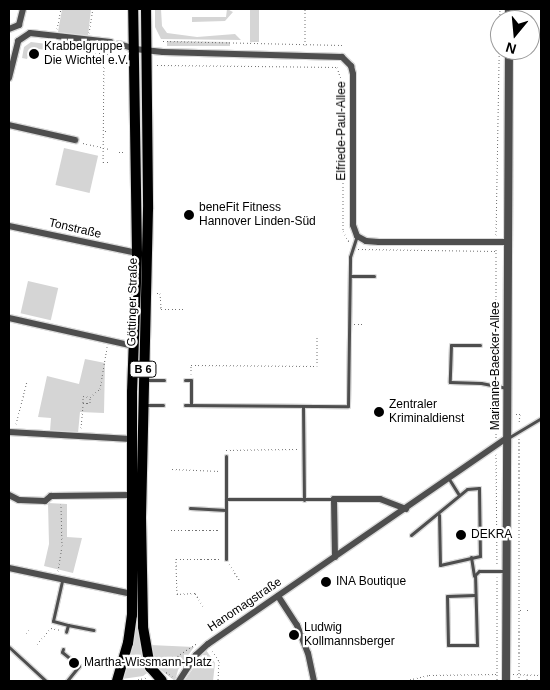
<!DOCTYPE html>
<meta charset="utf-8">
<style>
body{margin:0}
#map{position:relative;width:550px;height:690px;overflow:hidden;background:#fff;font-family:Arial,sans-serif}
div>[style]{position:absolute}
.green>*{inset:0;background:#d5d5d5;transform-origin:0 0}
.path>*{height:1px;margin-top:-0.5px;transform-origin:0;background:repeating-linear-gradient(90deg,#707070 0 1px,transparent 0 3.5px)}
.roads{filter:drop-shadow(1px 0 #dbdbdb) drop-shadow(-1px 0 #dbdbdb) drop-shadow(0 1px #dbdbdb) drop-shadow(0 -1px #dbdbdb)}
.service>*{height:3px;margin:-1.5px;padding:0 1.5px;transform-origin:1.5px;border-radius:1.5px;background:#4e4e4e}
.minor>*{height:6px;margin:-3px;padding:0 3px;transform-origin:3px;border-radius:3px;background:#4e4e4e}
.tertiary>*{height:8px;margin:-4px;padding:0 4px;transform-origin:4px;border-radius:4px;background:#4e4e4e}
.primary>*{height:10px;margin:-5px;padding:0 5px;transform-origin:5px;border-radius:5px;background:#000}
.dots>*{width:14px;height:14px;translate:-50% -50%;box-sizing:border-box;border:2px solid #fff;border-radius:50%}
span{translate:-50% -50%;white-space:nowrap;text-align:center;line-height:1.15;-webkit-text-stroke:4.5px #fff;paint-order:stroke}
.shield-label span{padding:1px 4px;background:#fff;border:1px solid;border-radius:4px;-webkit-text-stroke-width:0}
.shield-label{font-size:11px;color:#000;font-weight:700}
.poi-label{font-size:12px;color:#000}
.left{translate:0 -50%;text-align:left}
.street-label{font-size:12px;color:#000}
.frame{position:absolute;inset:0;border:10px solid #000;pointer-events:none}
.north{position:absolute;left:490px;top:10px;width:50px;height:50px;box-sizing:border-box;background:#fff;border:1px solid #999;border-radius:50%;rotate:197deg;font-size:14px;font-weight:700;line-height:20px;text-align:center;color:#000}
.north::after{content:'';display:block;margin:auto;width:18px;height:22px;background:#000;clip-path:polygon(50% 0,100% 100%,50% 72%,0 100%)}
</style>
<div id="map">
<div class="green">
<div style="clip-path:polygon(62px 9px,91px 9px,88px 36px,58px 32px)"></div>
<div style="clip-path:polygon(155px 9px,161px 9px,162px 26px,167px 33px,197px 37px,235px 34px,241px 40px,161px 39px,155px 27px)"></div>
<div style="clip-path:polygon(227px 9px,233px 12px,225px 21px,192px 22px,192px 17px,226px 17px)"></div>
<div style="left:250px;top:9px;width:9px;height:33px"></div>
<div style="clip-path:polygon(167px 41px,230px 42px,230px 46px,167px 46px)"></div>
<div style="clip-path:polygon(31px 42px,47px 44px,47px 50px,31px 48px,27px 59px,22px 58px,24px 47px)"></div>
<div style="left:64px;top:148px;width:35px;height:38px;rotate:13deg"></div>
<div style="left:28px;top:281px;width:31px;height:33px;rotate:13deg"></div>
<div style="clip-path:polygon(85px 359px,105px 363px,104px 413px,80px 412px,78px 433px,50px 431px,51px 418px,38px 417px,47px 376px,79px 384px)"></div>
<div style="clip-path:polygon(48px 503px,67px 504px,67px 537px,82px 538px,73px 573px,44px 566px,49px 544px)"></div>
<div style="clip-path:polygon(136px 619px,140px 619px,141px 649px,150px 671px,143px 676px,122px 679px)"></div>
<div style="clip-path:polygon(150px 645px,194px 647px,178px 670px,175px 681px,157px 667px)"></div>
<div style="clip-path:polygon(206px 650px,215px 663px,213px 681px,184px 681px)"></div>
</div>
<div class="path">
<div style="left:57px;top:29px;width:20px;rotate:-79deg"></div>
<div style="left:89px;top:33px;width:24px;rotate:-81deg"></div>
<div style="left:163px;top:41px;width:179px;rotate:1.3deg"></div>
<div style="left:305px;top:45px;width:36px;rotate:-90deg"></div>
<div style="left:91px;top:48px;width:6px;rotate:51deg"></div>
<div style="left:95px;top:53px;width:9px"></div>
<div style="left:104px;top:53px;width:109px;rotate:90.5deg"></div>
<div style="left:103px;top:162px;width:6px"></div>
<div style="left:105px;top:48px;width:5px;rotate:101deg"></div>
<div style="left:104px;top:53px;width:6px;rotate:9deg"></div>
<div style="left:157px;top:65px;width:180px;rotate:0.6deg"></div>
<div style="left:337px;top:67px;width:19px;rotate:72deg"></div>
<div style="left:343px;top:85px;width:146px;rotate:90deg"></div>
<div style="left:343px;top:231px;width:13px;rotate:61deg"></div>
<div style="left:105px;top:131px;width:4px"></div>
<div style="left:83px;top:143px;width:27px;rotate:13deg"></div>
<div style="left:119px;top:152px;width:6px"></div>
<div style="left:496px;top:235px;width:226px;rotate:-89deg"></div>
<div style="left:358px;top:249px;width:138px;rotate:0.8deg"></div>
<div style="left:157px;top:293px;width:3px"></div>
<div style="left:160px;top:293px;width:16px;rotate:86deg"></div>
<div style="left:161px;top:309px;width:24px"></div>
<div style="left:354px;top:324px;width:10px"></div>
<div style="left:191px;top:374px;width:9px;rotate:-90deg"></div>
<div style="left:191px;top:365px;width:126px;rotate:0.5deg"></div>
<div style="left:317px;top:366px;width:29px;rotate:-90deg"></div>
<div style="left:496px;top:380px;width:131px;rotate:-90deg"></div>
<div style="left:83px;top:403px;width:7px;rotate:-90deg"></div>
<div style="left:83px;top:396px;width:7px;rotate:8deg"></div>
<div style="left:516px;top:414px;width:4px"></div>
<div style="left:520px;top:414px;width:10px;rotate:96deg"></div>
<div style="left:16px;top:424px;width:44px;rotate:-75.7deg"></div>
<div style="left:81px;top:428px;width:25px;rotate:-85deg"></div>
<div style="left:83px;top:403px;width:7px"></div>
<div style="left:90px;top:403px;width:6px;rotate:-90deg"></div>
<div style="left:90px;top:397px;width:13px;rotate:-39deg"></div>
<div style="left:100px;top:389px;width:43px;rotate:-80.5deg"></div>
<div style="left:496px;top:438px;width:46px;rotate:-90deg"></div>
<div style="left:226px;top:450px;width:72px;rotate:-0.8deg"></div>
<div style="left:496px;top:454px;width:111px;rotate:89.5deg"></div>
<div style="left:172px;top:469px;width:48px;rotate:2.4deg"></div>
<div style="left:171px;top:530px;width:49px"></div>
<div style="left:229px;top:564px;width:20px;rotate:57deg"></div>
<div style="left:58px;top:571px;width:25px;rotate:-81deg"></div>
<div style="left:62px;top:546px;width:42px;rotate:-91.4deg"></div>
<div style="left:497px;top:577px;width:103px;rotate:90deg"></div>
<div style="left:203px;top:606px;width:15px;rotate:-122deg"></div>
<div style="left:195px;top:593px;width:18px;rotate:177deg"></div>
<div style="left:177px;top:594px;width:35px;rotate:-92deg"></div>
<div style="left:176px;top:559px;width:44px"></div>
<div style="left:520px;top:610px;width:9px"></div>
<div style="left:26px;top:633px;width:4px;rotate:-45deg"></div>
<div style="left:37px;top:644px;width:21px;rotate:-49deg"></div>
<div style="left:51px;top:628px;width:10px;rotate:11deg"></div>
<div style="left:212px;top:651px;width:12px;rotate:55deg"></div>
<div style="left:219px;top:661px;width:20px;rotate:93deg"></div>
<div style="left:163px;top:666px;width:41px;rotate:-34.1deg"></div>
<div style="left:166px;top:672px;width:9px;rotate:36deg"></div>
<div style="left:513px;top:674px;width:28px;rotate:2deg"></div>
<div style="left:527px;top:675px;width:6px;rotate:90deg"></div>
<div style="left:131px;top:681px;width:17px;rotate:-13deg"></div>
<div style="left:403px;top:681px;width:27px;rotate:-13deg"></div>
<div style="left:429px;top:675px;width:70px;rotate:-0.8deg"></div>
<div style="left:519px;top:681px;width:243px;rotate:-90deg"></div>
</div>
<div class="roads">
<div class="service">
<div style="left:350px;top:276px;width:24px"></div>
<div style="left:480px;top:345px;width:29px;rotate:180deg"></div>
<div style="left:451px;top:345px;width:37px;rotate:92deg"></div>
<div style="left:450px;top:382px;width:31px;rotate:2deg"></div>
<div style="left:481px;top:383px;width:25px;rotate:11deg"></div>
<div style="left:147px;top:380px;width:17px"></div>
<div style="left:185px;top:380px;width:6px"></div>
<div style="left:191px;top:380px;width:25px;rotate:90deg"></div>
<div style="left:146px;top:405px;width:17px"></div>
<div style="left:185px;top:405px;width:163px;rotate:0.4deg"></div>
<div style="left:348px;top:406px;width:149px;rotate:-89.2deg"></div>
<div style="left:350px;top:257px;width:22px;rotate:-72deg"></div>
<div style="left:303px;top:406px;width:94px;rotate:89.4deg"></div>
<div style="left:508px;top:438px;width:39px;rotate:-31deg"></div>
<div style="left:449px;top:479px;width:19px;rotate:58deg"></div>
<div style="left:226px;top:499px;width:107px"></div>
<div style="left:190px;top:508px;width:36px;rotate:3deg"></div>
<div style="left:411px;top:535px;width:72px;rotate:-39.4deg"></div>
<div style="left:467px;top:489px;width:12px;rotate:-5deg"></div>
<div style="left:479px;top:488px;width:68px;rotate:89.2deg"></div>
<div style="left:480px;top:556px;width:41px;rotate:167.3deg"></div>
<div style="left:440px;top:565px;width:50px;rotate:-91.1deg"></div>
<div style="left:471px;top:557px;width:19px;rotate:81deg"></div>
<div style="left:226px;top:559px;width:103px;rotate:-90deg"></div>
<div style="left:62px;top:581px;width:41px;rotate:102.7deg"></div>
<div style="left:53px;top:621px;width:16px;rotate:15deg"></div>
<div style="left:68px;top:625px;width:7px;rotate:106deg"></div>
<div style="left:475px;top:595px;width:28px;rotate:178deg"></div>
<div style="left:447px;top:596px;width:49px;rotate:88.8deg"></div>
<div style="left:448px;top:645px;width:29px"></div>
<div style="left:477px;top:645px;width:70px;rotate:-91.6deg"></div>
<div style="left:475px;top:575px;width:6px;rotate:-45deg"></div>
<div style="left:479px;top:571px;width:27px"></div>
<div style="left:68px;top:625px;width:26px;rotate:11deg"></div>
<div style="left:9px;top:647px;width:50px;rotate:42.6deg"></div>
<div style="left:63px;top:649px;width:3px;rotate:108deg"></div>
<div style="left:62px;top:652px;width:22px;rotate:39deg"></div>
<div style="left:79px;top:666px;width:19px;rotate:129deg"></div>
</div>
<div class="minor">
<div style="left:9px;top:29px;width:11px;rotate:-22deg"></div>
<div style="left:19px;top:25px;width:16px;rotate:-76deg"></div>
<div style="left:119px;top:44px;width:17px;rotate:17deg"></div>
<div style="left:135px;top:49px;width:28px;rotate:6deg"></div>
<div style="left:163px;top:52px;width:179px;rotate:1.6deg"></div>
<div style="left:342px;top:57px;width:13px;rotate:45deg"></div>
<div style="left:351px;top:66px;width:8px;rotate:76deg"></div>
<div style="left:353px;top:74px;width:151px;rotate:90deg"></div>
<div style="left:353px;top:225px;width:12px;rotate:70deg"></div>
<div style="left:357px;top:236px;width:10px;rotate:29deg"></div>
<div style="left:366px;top:241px;width:13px;rotate:4deg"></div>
<div style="left:379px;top:242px;width:129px"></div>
<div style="left:9px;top:78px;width:38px;rotate:-76deg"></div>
<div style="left:18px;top:41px;width:14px;rotate:-34deg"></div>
<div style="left:30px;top:33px;width:81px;rotate:6.4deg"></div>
<div style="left:9px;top:125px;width:68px;rotate:12.8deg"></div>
<div style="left:9px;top:226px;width:131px;rotate:11.9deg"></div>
<div style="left:9px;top:318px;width:127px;rotate:12.7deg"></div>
<div style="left:9px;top:432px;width:122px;rotate:3.3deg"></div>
<div style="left:9px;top:495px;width:11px;rotate:27deg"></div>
<div style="left:19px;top:500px;width:26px;rotate:2deg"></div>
<div style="left:45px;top:501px;width:8px;rotate:-40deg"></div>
<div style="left:51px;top:496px;width:80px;rotate:-0.7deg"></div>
<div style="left:335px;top:557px;width:58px;rotate:-91deg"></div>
<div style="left:334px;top:499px;width:46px"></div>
<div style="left:380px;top:499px;width:28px;rotate:21deg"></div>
<div style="left:9px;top:568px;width:126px;rotate:11.9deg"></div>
<div style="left:278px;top:596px;width:35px;rotate:57deg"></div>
<div style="left:297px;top:625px;width:30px;rotate:69deg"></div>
<div style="left:308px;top:653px;width:29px;rotate:78deg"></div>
<div style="left:179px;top:681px;width:31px;rotate:-57deg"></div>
<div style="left:196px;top:655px;width:16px;rotate:-43deg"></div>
<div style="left:208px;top:644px;width:363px;rotate:-34.6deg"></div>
</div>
<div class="tertiary">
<div style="left:509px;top:20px;width:11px;rotate:-90deg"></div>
<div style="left:506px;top:681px;width:631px;rotate:-89.73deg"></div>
</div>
<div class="primary">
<div style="left:146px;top:9px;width:200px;rotate:89.4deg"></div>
<div style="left:148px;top:209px;width:309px;rotate:91.3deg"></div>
<div style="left:141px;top:518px;width:109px;rotate:88.9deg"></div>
<div style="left:143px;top:627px;width:41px;rotate:80.1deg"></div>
<div style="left:150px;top:667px;width:18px;rotate:49deg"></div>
<div style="left:117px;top:681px;width:40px;rotate:-74deg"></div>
<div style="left:128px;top:643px;width:28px;rotate:-82deg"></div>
<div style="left:132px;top:615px;width:223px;rotate:-90deg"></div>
<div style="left:132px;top:392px;width:139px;rotate:-87.9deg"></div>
<div style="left:137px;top:253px;width:244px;rotate:-90.9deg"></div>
</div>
</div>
<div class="dots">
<div style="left:34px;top:54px;background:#000"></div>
<div style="left:189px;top:215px;background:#000"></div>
<div style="left:379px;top:412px;background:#000"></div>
<div style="left:461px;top:535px;background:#000"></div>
<div style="left:326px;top:582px;background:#000"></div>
<div style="left:294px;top:635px;background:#000"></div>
<div style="left:74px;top:663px;background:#000"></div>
</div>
<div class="shield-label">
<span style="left:143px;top:369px">B 6</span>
</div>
<div class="poi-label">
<span class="left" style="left:44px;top:54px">Krabbelgruppe<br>Die Wichtel e.V.</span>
<span class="left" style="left:199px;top:215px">beneFit Fitness<br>Hannover Linden-Süd</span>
<span class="left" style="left:389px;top:412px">Zentraler<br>Kriminaldienst</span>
<span class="left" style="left:471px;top:535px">DEKRA</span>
<span class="left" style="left:336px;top:582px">INA Boutique</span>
<span class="left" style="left:304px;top:635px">Ludwig<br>Kollmannsberger</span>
<span class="left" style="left:84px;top:663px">Martha-Wissmann-Platz</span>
</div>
<div class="street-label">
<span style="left:342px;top:131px;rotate:-90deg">Elfriede-Paul-Allee</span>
<span style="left:75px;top:229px;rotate:13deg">Tonstraße</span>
<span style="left:133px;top:302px;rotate:-89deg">Göttinger Straße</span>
<span style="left:496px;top:366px;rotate:-90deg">Marianne-Baecker-Allee</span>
<span style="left:245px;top:605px;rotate:-34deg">Hanomagstraße</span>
</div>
<div class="frame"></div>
<div class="north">N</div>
</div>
